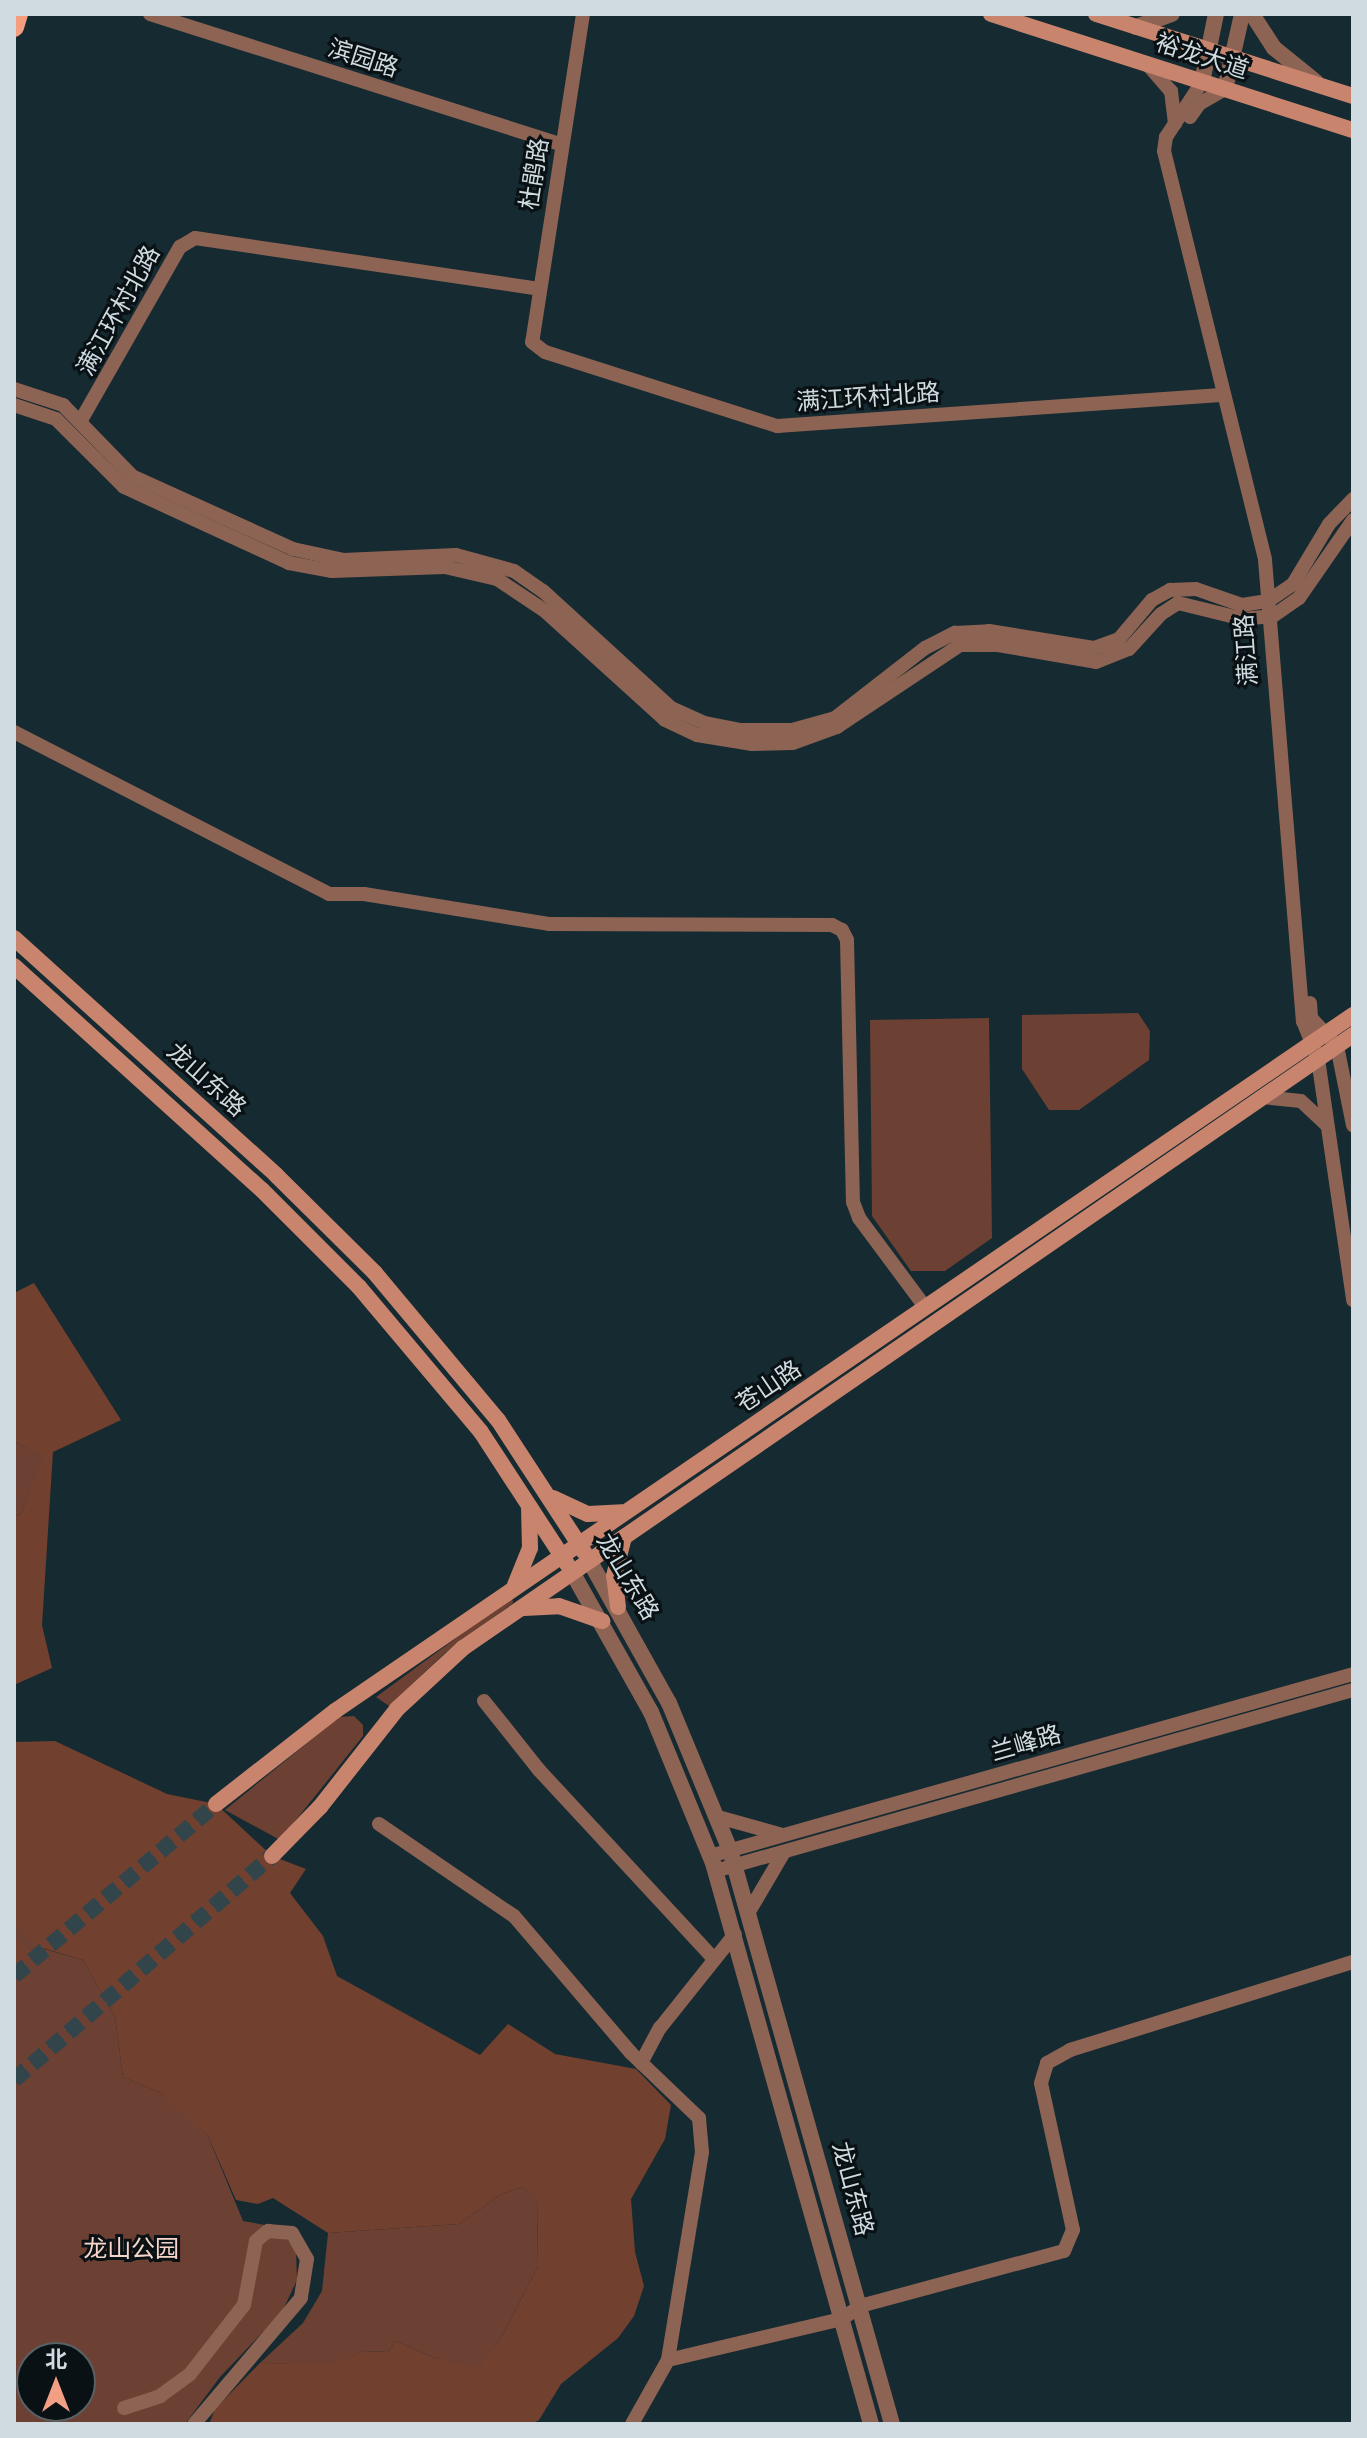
<!DOCTYPE html>
<meta charset="utf-8">
<style>
body{margin:0}
#map{position:relative;width:1367px;height:2438px;overflow:hidden;background:#162a31;font-family:Signika,"Noto Sans SC",sans-serif}
div>[style]{position:absolute}
.green>*{inset:0;background:#6c4032}
.forest>*{inset:0;background:#71402f}
.secondary-tunnel>*{height:16px;margin-top:-8px;transform-origin:0;background:repeating-linear-gradient(90deg,#32454b 0 16px,transparent 0 24px)}
.minor>*{height:14px;margin:-7px;padding:0 7px;transform-origin:7px;border-radius:7px;background:#8d6354}
.tertiary>*{height:16px;margin:-8px;padding:0 8px;transform-origin:8px;border-radius:8px;background:#8d6354}
.secondary>*{height:16px;margin:-8px;padding:0 8px;transform-origin:8px;border-radius:8px;background:#c8846d}
.primary>*{height:20px;margin:-10px;padding:0 10px;transform-origin:10px;border-radius:10px;background:#f59d7f}
span{translate:-50% -50%;white-space:nowrap;text-align:center;line-height:1.15;-webkit-text-stroke:6px #091114;paint-order:stroke}
.street-label{font-size:24px;color:#cfdbe0}
.park-label{font-size:24px;color:#f7d4c9}
.frame{position:absolute;inset:0;border:16px solid #cfdbe0;pointer-events:none}
.north{position:absolute;left:16px;top:2342px;width:80px;height:80px;box-sizing:border-box;background:#091114;border:2px solid #586266;border-radius:50%;rotate:0deg;font-size:22px;font-weight:700;line-height:32px;text-align:center;color:#cfdbe0}
.north::after{content:'';display:block;margin:auto;width:28px;height:36px;background:#f39f83;clip-path:polygon(50% 0,100% 100%,50% 72%,0 100%)}
</style>
<div id="map">
<div class="green">
<div style="clip-path:polygon(1138px 1013px,1150px 1031px,1149px 1060px,1079px 1110px,1049px 1110px,1022px 1069px,1022px 1015px)"></div>
<div style="clip-path:polygon(989px 1018px,992px 1238px,945px 1271px,911px 1271px,872px 1216px,870px 1020px)"></div>
<div style="clip-path:polygon(14px 1441px,44px 1457px,21px 1514px,14px 1516px)"></div>
<div style="clip-path:polygon(512px 1597px,513px 1603px,446px 1652px,389px 1706px,376px 1697px)"></div>
<div style="clip-path:polygon(354px 1716px,363px 1725px,363px 1736px,280px 1840px,225px 1810px,339px 1717px)"></div>
<div style="clip-path:polygon(evenodd,14px 1924px,44px 1949px,83px 1960px,115px 2017px,123px 2077px,161px 2093px,183px 2110px,208px 2136px,243px 2221px,276px 2227px,296px 2250px,297px 2280px,282px 2312px,220px 2377px,185px 2424px,14px 2424px,14px 1924px,32px 2358px,80px 2358px,80px 2406px,32px 2406px,32px 2358px)"></div>
<div style="clip-path:polygon(523px 2187px,537px 2198px,538px 2266px,503px 2335px,479px 2369px,432px 2357px,396px 2341px,388px 2352px,363px 2351px,333px 2365px,260px 2363px,303px 2323px,322px 2291px,328px 2233px,459px 2224px,501px 2194px)"></div>
</div>
<div class="forest">
<div style="clip-path:polygon(34px 1283px,121px 1420px,53px 1452px,42px 1625px,52px 1668px,14px 1685px,14px 1516px,21px 1514px,43px 1457px,14px 1441px,14px 1293px)"></div>
<div style="clip-path:polygon(55px 1741px,167px 1794px,216px 1804px,272px 1856px,306px 1869px,290px 1893px,323px 1936px,337px 1976px,480px 2055px,508px 2024px,555px 2054px,636px 2069px,671px 2105px,665px 2139px,631px 2199px,635px 2252px,644px 2286px,634px 2316px,618px 2338px,561px 2384px,539px 2420px,531px 2424px,209px 2424px,215px 2409px,260px 2363px,333px 2364px,363px 2351px,388px 2352px,396px 2341px,432px 2357px,479px 2368px,503px 2335px,538px 2266px,537px 2199px,523px 2187px,501px 2194px,459px 2224px,328px 2233px,273px 2198px,258px 2204px,236px 2200px,208px 2136px,161px 2093px,123px 2077px,115px 2017px,83px 1960px,32px 1945px,14px 1924px,14px 1742px)"></div>
<div style="clip-path:polygon(14px 1939px,40px 1955px,14px 1964px)"></div>
</div>
<div class="secondary-tunnel">
<div style="left:14px;top:1976px;width:265px;rotate:-40.4deg"></div>
<div style="left:14px;top:2080px;width:342px;rotate:-41deg"></div>
</div>
<div class="minor">
<div style="left:150px;top:14px;width:432px;rotate:17.6deg"></div>
<div style="left:583px;top:14px;width:332px;rotate:98.8deg"></div>
<div style="left:532px;top:342px;width:16px;rotate:38deg"></div>
<div style="left:545px;top:352px;width:244px;rotate:17.7deg"></div>
<div style="left:777px;top:426px;width:445px;rotate:-4deg"></div>
<div style="left:1148px;top:65px;width:35px;rotate:49deg"></div>
<div style="left:1171px;top:91px;width:33px;rotate:83deg"></div>
<div style="left:1202px;top:82px;width:66px;rotate:123.2deg"></div>
<div style="left:1166px;top:137px;width:14px;rotate:98deg"></div>
<div style="left:1164px;top:151px;width:421px;rotate:76.1deg"></div>
<div style="left:1265px;top:560px;width:463px;rotate:85.3deg"></div>
<div style="left:1303px;top:1021px;width:41px;rotate:68.5deg"></div>
<div style="left:1318px;top:1059px;width:244px;rotate:81.7deg"></div>
<div style="left:1190px;top:117px;width:16px;rotate:-55deg"></div>
<div style="left:1199px;top:104px;width:30px;rotate:-30deg"></div>
<div style="left:14px;top:389px;width:52px;rotate:18.1deg"></div>
<div style="left:63px;top:405px;width:99px;rotate:45.8deg"></div>
<div style="left:132px;top:476px;width:177px;rotate:24.4deg"></div>
<div style="left:293px;top:549px;width:51px;rotate:12.4deg"></div>
<div style="left:343px;top:560px;width:113px;rotate:-2.5deg"></div>
<div style="left:456px;top:555px;width:60px;rotate:15.4deg"></div>
<div style="left:514px;top:571px;width:35px;rotate:35deg"></div>
<div style="left:543px;top:591px;width:173px;rotate:42.4deg"></div>
<div style="left:671px;top:708px;width:37px;rotate:24deg"></div>
<div style="left:705px;top:723px;width:38px;rotate:11deg"></div>
<div style="left:742px;top:730px;width:50px"></div>
<div style="left:792px;top:730px;width:45px;rotate:-15.6deg"></div>
<div style="left:835px;top:718px;width:114px;rotate:-37.9deg"></div>
<div style="left:925px;top:648px;width:34px;rotate:-27deg"></div>
<div style="left:955px;top:633px;width:34px;rotate:-3deg"></div>
<div style="left:989px;top:631px;width:106px;rotate:9.2deg"></div>
<div style="left:1094px;top:648px;width:27px;rotate:-20deg"></div>
<div style="left:1119px;top:639px;width:51px;rotate:-49.8deg"></div>
<div style="left:1152px;top:600px;width:21px;rotate:-29deg"></div>
<div style="left:1170px;top:590px;width:26px;rotate:-2deg"></div>
<div style="left:1196px;top:589px;width:49px;rotate:19.2deg"></div>
<div style="left:1242px;top:605px;width:26px;rotate:-9deg"></div>
<div style="left:1268px;top:601px;width:30px;rotate:-34deg"></div>
<div style="left:1293px;top:584px;width:70px;rotate:-59deg"></div>
<div style="left:1329px;top:524px;width:35px;rotate:-46deg"></div>
<div style="left:14px;top:405px;width:44px;rotate:18.4deg"></div>
<div style="left:56px;top:419px;width:96px;rotate:45deg"></div>
<div style="left:124px;top:487px;width:182px;rotate:24.7deg"></div>
<div style="left:289px;top:563px;width:44px;rotate:10.5deg"></div>
<div style="left:332px;top:571px;width:113px;rotate:-2deg"></div>
<div style="left:445px;top:567px;width:53px;rotate:13deg"></div>
<div style="left:497px;top:579px;width:58px;rotate:33.7deg"></div>
<div style="left:545px;top:611px;width:162px;rotate:42.2deg"></div>
<div style="left:665px;top:720px;width:35px;rotate:25deg"></div>
<div style="left:697px;top:735px;width:56px;rotate:9.3deg"></div>
<div style="left:752px;top:744px;width:41px;rotate:-1.4deg"></div>
<div style="left:793px;top:743px;width:47px;rotate:-20deg"></div>
<div style="left:837px;top:727px;width:148px;rotate:-33.7deg"></div>
<div style="left:960px;top:645px;width:38px"></div>
<div style="left:998px;top:645px;width:99px;rotate:9.8deg"></div>
<div style="left:1096px;top:662px;width:35px;rotate:-22deg"></div>
<div style="left:1129px;top:649px;width:47px;rotate:-47.6deg"></div>
<div style="left:1161px;top:614px;width:20px;rotate:-33deg"></div>
<div style="left:1178px;top:603px;width:67px;rotate:13.8deg"></div>
<div style="left:1243px;top:619px;width:30px;rotate:-6deg"></div>
<div style="left:1273px;top:616px;width:32px;rotate:-35deg"></div>
<div style="left:1299px;top:598px;width:95px;rotate:-55.3deg"></div>
<div style="left:80px;top:422px;width:202px;rotate:-60.3deg"></div>
<div style="left:180px;top:247px;width:17px;rotate:-31deg"></div>
<div style="left:195px;top:238px;width:348px;rotate:8.4deg"></div>
<div style="left:14px;top:732px;width:354px;rotate:27.2deg"></div>
<div style="left:329px;top:894px;width:35px"></div>
<div style="left:364px;top:894px;width:187px;rotate:9.2deg"></div>
<div style="left:549px;top:924px;width:283px;rotate:0.2deg"></div>
<div style="left:832px;top:925px;width:11px;rotate:27deg"></div>
<div style="left:842px;top:930px;width:11px;rotate:63deg"></div>
<div style="left:847px;top:940px;width:262px;rotate:88.7deg"></div>
<div style="left:853px;top:1202px;width:17px;rotate:69deg"></div>
<div style="left:859px;top:1218px;width:111px;rotate:53.4deg"></div>
<div style="left:1310px;top:1003px;width:15px;rotate:86deg"></div>
<div style="left:1311px;top:1018px;width:38px;rotate:47deg"></div>
<div style="left:1337px;top:1046px;width:81px;rotate:78.6deg"></div>
<div style="left:1262px;top:1097px;width:39px;rotate:6deg"></div>
<div style="left:1301px;top:1101px;width:35px;rotate:43deg"></div>
<div style="left:484px;top:1701px;width:88px;rotate:51.4deg"></div>
<div style="left:539px;top:1770px;width:258px;rotate:47.2deg"></div>
<div style="left:718px;top:1817px;width:67px;rotate:15.5deg"></div>
<div style="left:379px;top:1824px;width:163px;rotate:34.3deg"></div>
<div style="left:514px;top:1916px;width:180px;rotate:49.5deg"></div>
<div style="left:631px;top:2053px;width:94px;rotate:43.7deg"></div>
<div style="left:699px;top:2118px;width:34px;rotate:85deg"></div>
<div style="left:702px;top:2152px;width:211px;rotate:99.3deg"></div>
<div style="left:668px;top:2360px;width:73px;rotate:119.4deg"></div>
<div style="left:710px;top:1856px;width:668px;rotate:-15.8deg"></div>
<div style="left:715px;top:1871px;width:663px;rotate:-15.84deg"></div>
<div style="left:750px;top:1910px;width:67px;rotate:-59.6deg"></div>
<div style="left:641px;top:2063px;width:40px;rotate:-62deg"></div>
<div style="left:660px;top:2028px;width:120px;rotate:-51.4deg"></div>
<div style="left:668px;top:2360px;width:179px;rotate:-13.3deg"></div>
<div style="left:842px;top:2319px;width:22px;rotate:-36deg"></div>
<div style="left:860px;top:2306px;width:211px;rotate:-15.1deg"></div>
<div style="left:1064px;top:2251px;width:23px;rotate:-67deg"></div>
<div style="left:1073px;top:2230px;width:150px;rotate:-102.3deg"></div>
<div style="left:1041px;top:2083px;width:21px;rotate:-73deg"></div>
<div style="left:1047px;top:2063px;width:26px;rotate:-29deg"></div>
<div style="left:1070px;top:2050px;width:296px;rotate:-17.3deg"></div>
<div style="left:124px;top:2408px;width:38px;rotate:-18deg"></div>
<div style="left:160px;top:2396px;width:37px;rotate:-36deg"></div>
<div style="left:190px;top:2374px;width:88px;rotate:-52deg"></div>
<div style="left:244px;top:2305px;width:65px;rotate:-79.4deg"></div>
<div style="left:256px;top:2241px;width:16px;rotate:-40deg"></div>
<div style="left:268px;top:2231px;width:24px;rotate:5deg"></div>
<div style="left:292px;top:2233px;width:30px;rotate:60deg"></div>
<div style="left:307px;top:2259px;width:39px;rotate:99deg"></div>
<div style="left:301px;top:2298px;width:165px;rotate:130.3deg"></div>
</div>
<div class="tertiary">
<div style="left:1252px;top:14px;width:40px;rotate:57.1deg"></div>
<div style="left:1274px;top:48px;width:54px;rotate:39deg"></div>
<div style="left:1136px;top:27px;width:38px;rotate:-20deg"></div>
<div style="left:1202px;top:82px;width:69px;rotate:-78.4deg"></div>
<div style="left:1225px;top:89px;width:77px;rotate:-77.2deg"></div>
<div style="left:589px;top:1560px;width:164px;rotate:60.8deg"></div>
<div style="left:669px;top:1703px;width:159px;rotate:67.5deg"></div>
<div style="left:730px;top:1850px;width:596px;rotate:74.24deg"></div>
<div style="left:572px;top:1572px;width:161px;rotate:60.6deg"></div>
<div style="left:651px;top:1712px;width:163px;rotate:67.7deg"></div>
<div style="left:713px;top:1863px;width:583px;rotate:74.27deg"></div>
</div>
<div class="secondary">
<div style="left:991px;top:14px;width:380px;rotate:17.8deg"></div>
<div style="left:1096px;top:14px;width:270px;rotate:17.7deg"></div>
<div style="left:14px;top:938px;width:353px;rotate:42.1deg"></div>
<div style="left:276px;top:1175px;width:139px;rotate:44.7deg"></div>
<div style="left:375px;top:1273px;width:192px;rotate:50.1deg"></div>
<div style="left:498px;top:1420px;width:158px;rotate:56.9deg"></div>
<div style="left:14px;top:966px;width:334px;rotate:42.1deg"></div>
<div style="left:262px;top:1190px;width:137px;rotate:45deg"></div>
<div style="left:359px;top:1287px;width:189px;rotate:49.9deg"></div>
<div style="left:481px;top:1432px;width:158px;rotate:56.9deg"></div>
<div style="left:553px;top:1498px;width:38px;rotate:25deg"></div>
<div style="left:588px;top:1514px;width:34px;rotate:-3deg"></div>
<div style="left:515px;top:1585px;width:40px;rotate:-68deg"></div>
<div style="left:530px;top:1548px;width:40px;rotate:-91.4deg"></div>
<div style="left:618px;top:1607px;width:31px;rotate:-97deg"></div>
<div style="left:614px;top:1576px;width:40px;rotate:-75.6deg"></div>
<div style="left:524px;top:1608px;width:35px;rotate:-3deg"></div>
<div style="left:559px;top:1606px;width:46px;rotate:19.2deg"></div>
<div style="left:216px;top:1804px;width:151px;rotate:-38deg"></div>
<div style="left:335px;top:1711px;width:1233px;rotate:-34.36deg"></div>
<div style="left:272px;top:1856px;width:69px;rotate:-45.6deg"></div>
<div style="left:320px;top:1807px;width:125px;rotate:-51.8deg"></div>
<div style="left:397px;top:1709px;width:90px;rotate:-42.7deg"></div>
<div style="left:463px;top:1648px;width:1081px;rotate:-34.56deg"></div>
</div>
<div class="primary">
<div style="left:14px;top:27px;width:14px;rotate:-73deg"></div>
</div>
<div class="street-label">
<span style="left:1202px;top:57px;rotate:18deg">裕龙大道</span>
<span style="left:363px;top:59px;rotate:18deg">滨园路</span>
<span style="left:535px;top:174px;rotate:-81deg">杜鹃路</span>
<span style="left:119px;top:311px;rotate:-61deg">满江环村北路</span>
<span style="left:868px;top:398px;rotate:-4deg">满江环村北路</span>
<span style="left:1247px;top:650px;rotate:-94deg">满江路</span>
<span style="left:206px;top:1080px;rotate:42deg">龙山东路</span>
<span style="left:769px;top:1387px;rotate:-34deg">苍山路</span>
<span style="left:627px;top:1577px;rotate:59deg">龙山东路</span>
<span style="left:1026px;top:1744px;rotate:-16deg">兰峰路</span>
<span style="left:852px;top:2189px;rotate:75deg">龙山东路</span>
</div>
<div class="park-label">
<span style="left:131px;top:2250px">龙山公园</span>
</div>
<div class="frame"></div>
<div class="north">北</div>
</div>
